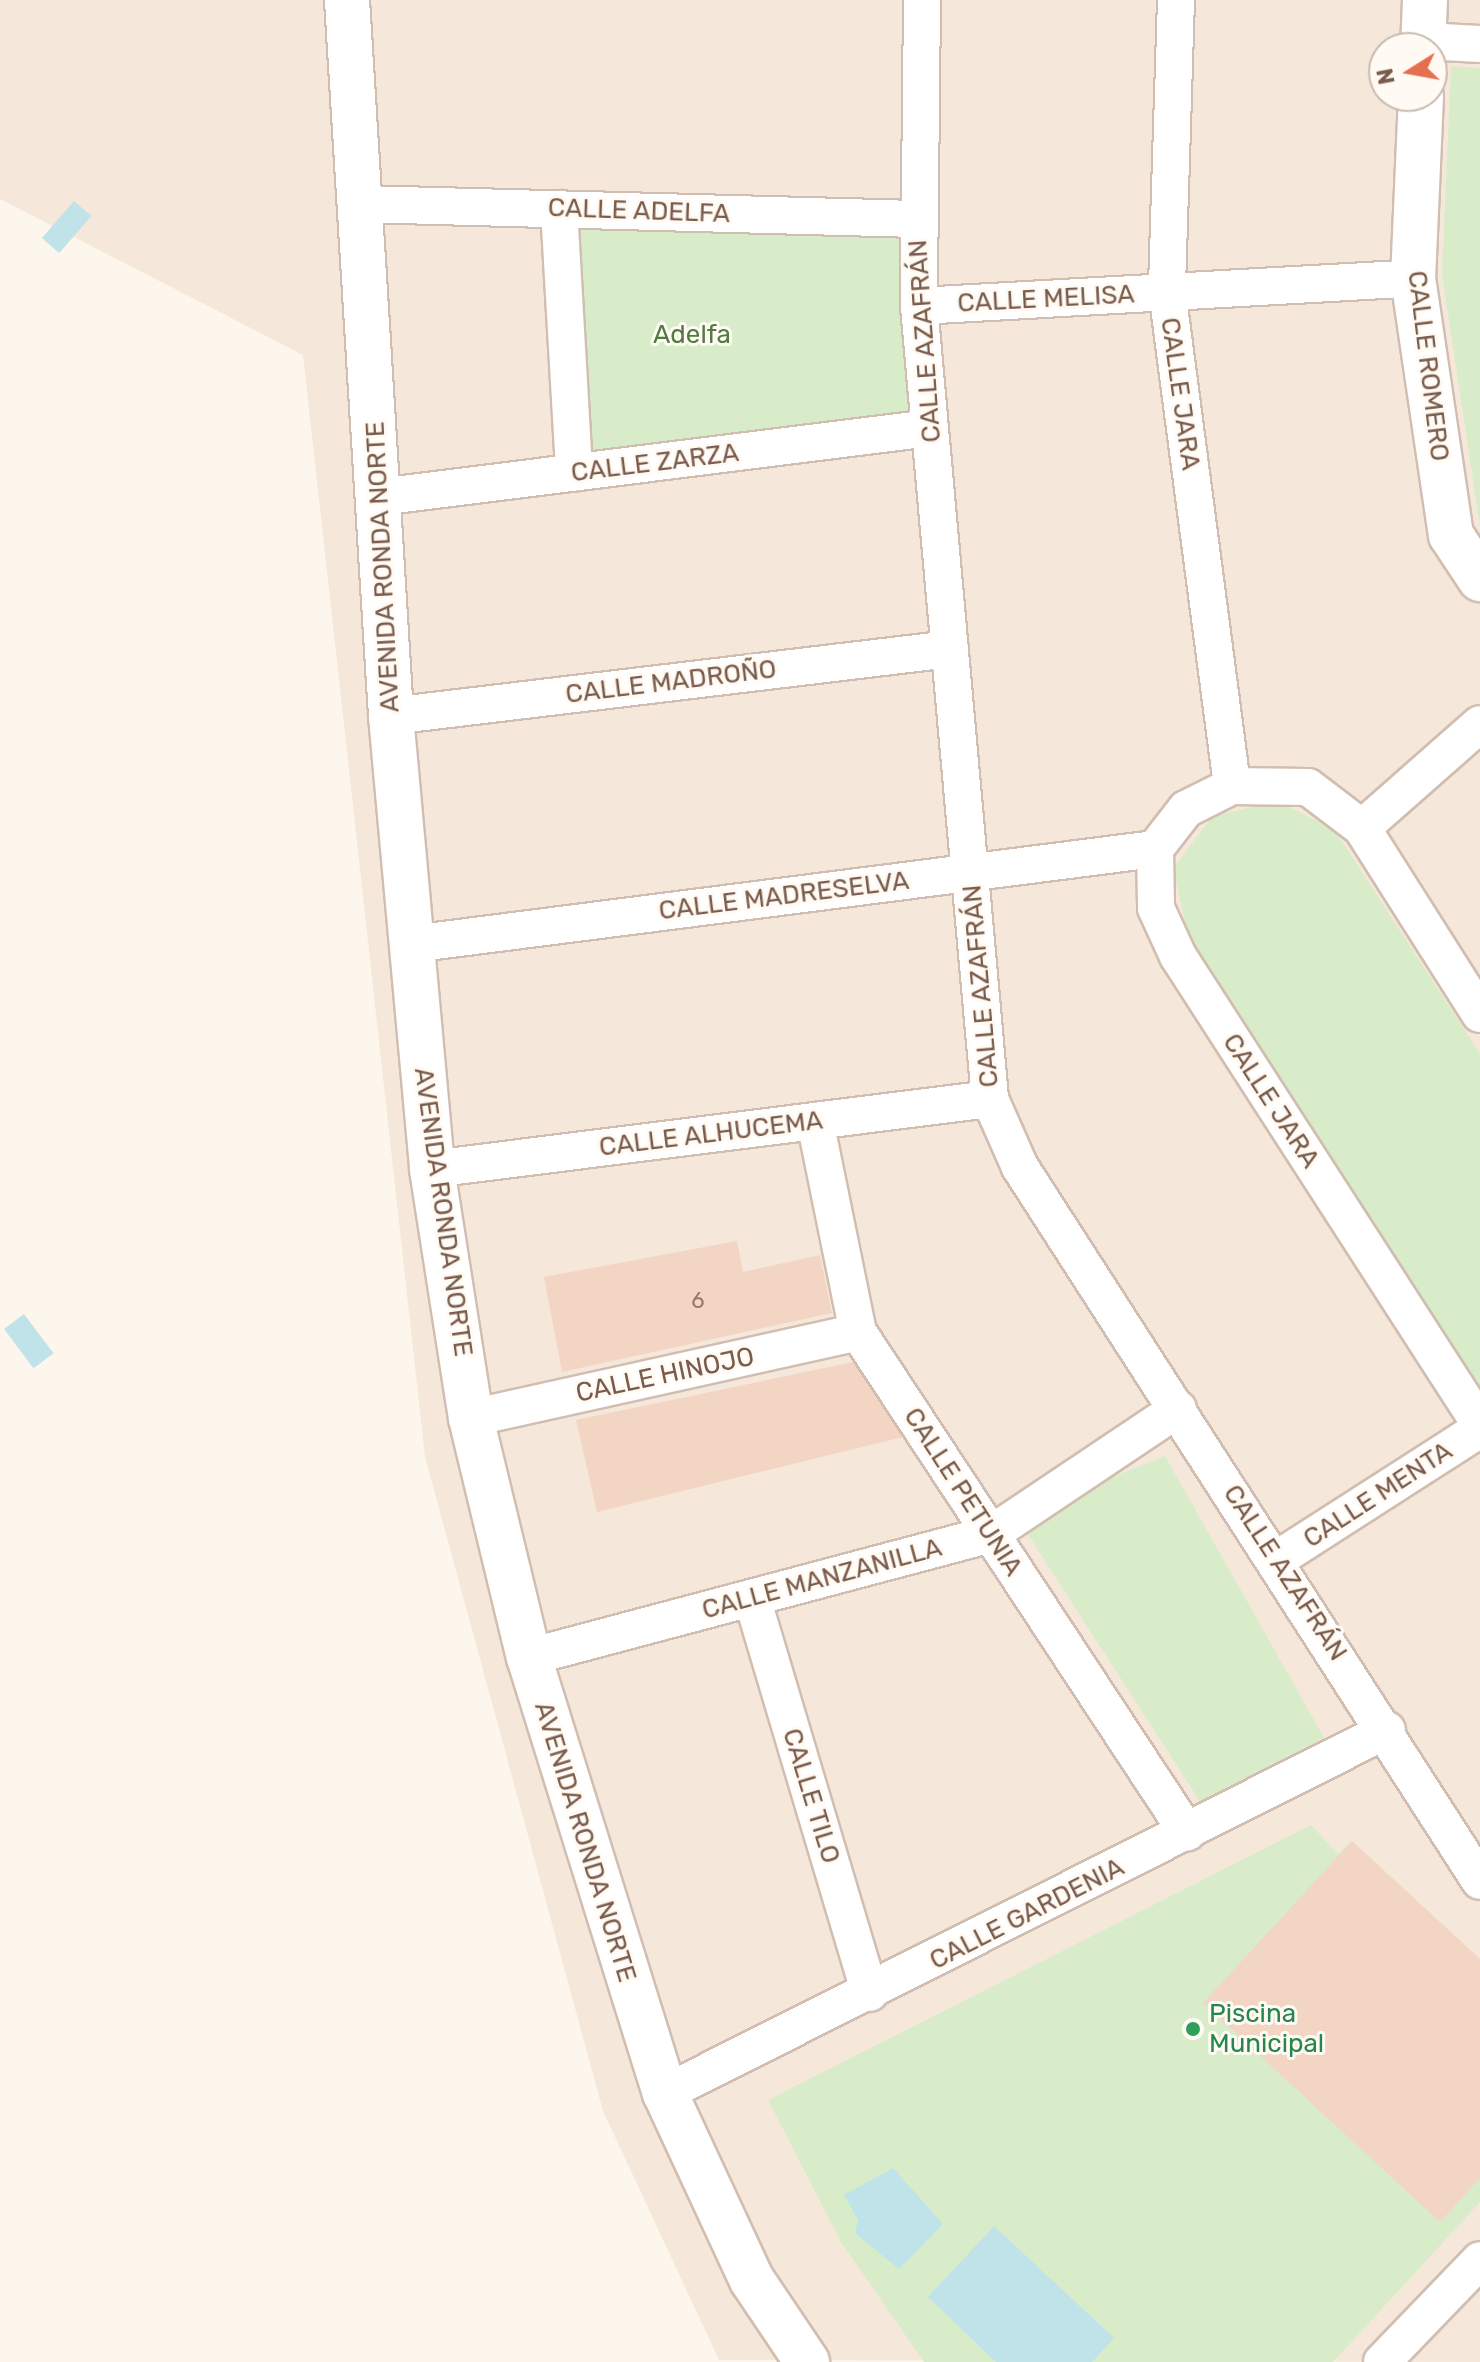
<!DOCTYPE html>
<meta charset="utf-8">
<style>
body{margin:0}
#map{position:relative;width:1480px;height:2362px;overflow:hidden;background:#fdf6ec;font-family:Rubik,sans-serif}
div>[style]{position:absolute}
.residential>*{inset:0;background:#f5e8da}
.green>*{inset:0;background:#d8ecc9}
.water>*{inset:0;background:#bfe3e8;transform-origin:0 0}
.building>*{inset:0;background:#f3d5c3}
.roads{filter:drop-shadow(2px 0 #d1beb0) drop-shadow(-2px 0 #d1beb0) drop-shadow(0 2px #d1beb0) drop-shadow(0 -2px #d1beb0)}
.minor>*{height:36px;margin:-18px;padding:0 18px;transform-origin:18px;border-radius:18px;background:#fff}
.tertiary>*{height:44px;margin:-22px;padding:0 22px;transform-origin:22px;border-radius:22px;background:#fff}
.dots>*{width:22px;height:22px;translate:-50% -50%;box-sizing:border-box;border:4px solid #fffaf3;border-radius:50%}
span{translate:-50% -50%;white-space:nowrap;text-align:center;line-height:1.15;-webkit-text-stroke:6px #fffaf3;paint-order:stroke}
.number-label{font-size:22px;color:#987a6a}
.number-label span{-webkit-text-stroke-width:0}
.street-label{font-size:26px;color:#7a5c4d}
.park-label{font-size:26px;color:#537a41}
.leisure-label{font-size:26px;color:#27864d}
.left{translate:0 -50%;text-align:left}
.north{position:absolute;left:1368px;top:32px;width:80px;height:80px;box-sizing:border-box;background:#fffaf3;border:2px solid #cabbb1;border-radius:50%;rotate:259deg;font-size:22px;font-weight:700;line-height:32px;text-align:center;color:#7a5c4d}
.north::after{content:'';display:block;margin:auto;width:28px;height:36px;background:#e76f51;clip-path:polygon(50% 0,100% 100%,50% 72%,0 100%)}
</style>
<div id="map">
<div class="residential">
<div style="clip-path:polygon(evenodd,0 0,1480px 0,1480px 2362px,719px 2360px,603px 2111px,425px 1457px,303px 355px,0 199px,0 0,1384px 48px,1432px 48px,1432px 96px,1384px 96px,1384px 48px)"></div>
</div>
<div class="green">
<div style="clip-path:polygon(1451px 66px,1480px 68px,1480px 526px,1442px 274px)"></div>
<div style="clip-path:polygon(559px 209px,917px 219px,930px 428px,574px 473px)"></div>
<div style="clip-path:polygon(1277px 801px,1334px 829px,1480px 1054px,1480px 1396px,1190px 946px,1173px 868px,1213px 816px)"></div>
<div style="clip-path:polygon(1165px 1456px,1335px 1757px,1212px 1820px,1016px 1516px)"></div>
<div style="clip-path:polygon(1311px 1825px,1338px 1854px,1352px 1841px,1480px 1959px,1480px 2202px,1333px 2362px,924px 2362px,841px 2242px,768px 2100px)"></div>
</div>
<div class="water">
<div style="left:74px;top:201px;width:23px;height:49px;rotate:41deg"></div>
<div style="left:24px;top:1314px;width:49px;height:25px;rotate:53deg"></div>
<div style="clip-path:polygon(893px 2168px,943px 2224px,899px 2269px,855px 2233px,858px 2220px,844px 2195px)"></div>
<div style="clip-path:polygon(994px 2226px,1114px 2338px,1092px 2362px,996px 2362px,928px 2297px)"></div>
</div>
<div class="building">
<div style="clip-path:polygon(737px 1241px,743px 1272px,820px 1255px,832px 1313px,562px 1372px,544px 1277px)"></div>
<div style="clip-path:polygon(853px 1362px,903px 1437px,597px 1512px,576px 1420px)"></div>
<div style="clip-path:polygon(1352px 1841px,1480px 1959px,1480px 2178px,1440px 2222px,1203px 2003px)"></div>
</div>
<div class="roads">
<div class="minor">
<div style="left:922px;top:0;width:306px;rotate:90.6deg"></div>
<div style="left:919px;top:306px;width:796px;rotate:84.88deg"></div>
<div style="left:990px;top:1099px;width:74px;rotate:66.2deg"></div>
<div style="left:1020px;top:1167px;width:849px;rotate:57.21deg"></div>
<div style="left:1176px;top:0;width:291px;rotate:91.8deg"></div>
<div style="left:1167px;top:291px;width:499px;rotate:82.5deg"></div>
<div style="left:1424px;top:41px;width:56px;rotate:3.1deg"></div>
<div style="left:362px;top:204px;width:555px;rotate:1.55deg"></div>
<div style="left:559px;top:209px;width:264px;rotate:86.7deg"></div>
<div style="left:919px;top:306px;width:495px;rotate:-3.2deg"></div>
<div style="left:379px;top:497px;width:555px;rotate:-7.14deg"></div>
<div style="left:391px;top:716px;width:563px;rotate:-6.83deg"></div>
<div style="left:1362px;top:828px;width:157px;rotate:-41.4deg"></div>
<div style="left:412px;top:944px;width:749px;rotate:-7.29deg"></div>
<div style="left:1480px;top:1014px;width:220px;rotate:-122.4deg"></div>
<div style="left:1362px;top:828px;width:68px;rotate:-142.8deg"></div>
<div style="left:1308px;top:787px;width:76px;rotate:-179.2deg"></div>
<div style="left:1232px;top:786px;width:51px;rotate:153.4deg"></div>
<div style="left:1186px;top:809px;width:51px;rotate:127.8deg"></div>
<div style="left:1155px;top:849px;width:59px;rotate:89deg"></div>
<div style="left:1156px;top:908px;width:53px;rotate:65.4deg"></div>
<div style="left:1178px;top:956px;width:557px;rotate:57.17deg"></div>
<div style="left:815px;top:1121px;width:215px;rotate:78.5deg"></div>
<div style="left:858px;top:1332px;width:599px;rotate:56.66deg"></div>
<div style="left:432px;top:1169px;width:562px;rotate:-7.15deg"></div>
<div style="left:471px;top:1418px;width:396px;rotate:-12.5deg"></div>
<div style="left:1276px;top:1560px;width:242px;rotate:-32.7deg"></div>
<div style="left:752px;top:1598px;width:412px;rotate:73.4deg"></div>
<div style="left:529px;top:1657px;width:478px;rotate:-14.9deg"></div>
<div style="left:991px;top:1534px;width:225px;rotate:-33.8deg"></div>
<div style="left:665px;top:2093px;width:808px;rotate:-26.69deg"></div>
<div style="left:1382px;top:2362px;width:141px;rotate:-46.1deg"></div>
</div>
<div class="tertiary">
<div style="left:347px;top:0;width:717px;rotate:86.48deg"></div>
<div style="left:391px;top:716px;width:455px;rotate:84.8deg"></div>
<div style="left:432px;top:1169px;width:252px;rotate:81.1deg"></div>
<div style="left:471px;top:1418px;width:246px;rotate:76.4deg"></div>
<div style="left:529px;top:1657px;width:457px;rotate:72.7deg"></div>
<div style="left:665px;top:2093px;width:206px;rotate:65.1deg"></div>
<div style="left:752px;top:2280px;width:99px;rotate:56.1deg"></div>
<div style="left:1423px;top:48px;width:48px;rotate:-87.6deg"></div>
<div style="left:1421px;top:96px;width:182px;rotate:92.5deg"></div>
<div style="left:1413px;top:278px;width:260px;rotate:81.6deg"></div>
<div style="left:1451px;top:535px;width:53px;rotate:56.6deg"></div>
</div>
</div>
<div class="dots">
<div style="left:1193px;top:2029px;background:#2e9e5b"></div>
</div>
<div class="number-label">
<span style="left:698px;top:1301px">6</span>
</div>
<div class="street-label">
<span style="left:639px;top:211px;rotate:2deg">CALLE ADELFA</span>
<span style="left:1046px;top:299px;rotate:-3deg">CALLE MELISA</span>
<span style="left:925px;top:341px;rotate:-94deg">CALLE AZAFRÁN</span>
<span style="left:1428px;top:366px;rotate:83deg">CALLE ROMERO</span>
<span style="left:1180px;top:394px;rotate:82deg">CALLE JARA</span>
<span style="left:655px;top:463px;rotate:-7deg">CALLE ZARZA</span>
<span style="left:383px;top:567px;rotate:-93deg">AVENIDA RONDA NORTE</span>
<span style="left:671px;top:682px;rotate:-7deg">CALLE MADROÑO</span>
<span style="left:784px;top:896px;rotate:-7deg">CALLE MADRESELVA</span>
<span style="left:981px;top:986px;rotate:-95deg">CALLE AZAFRÁN</span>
<span style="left:1271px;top:1101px;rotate:57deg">CALLE JARA</span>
<span style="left:711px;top:1134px;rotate:-7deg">CALLE ALHUCEMA</span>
<span style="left:443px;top:1212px;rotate:82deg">AVENIDA RONDA NORTE</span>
<span style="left:665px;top:1375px;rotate:-12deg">CALLE HINOJO</span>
<span style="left:963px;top:1492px;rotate:57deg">CALLE PETUNIA</span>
<span style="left:1378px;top:1495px;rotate:-33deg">CALLE MENTA</span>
<span style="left:1285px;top:1573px;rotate:57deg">CALLE AZAFRÁN</span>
<span style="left:822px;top:1579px;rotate:-15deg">CALLE MANZANILLA</span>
<span style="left:811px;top:1796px;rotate:73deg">CALLE TILO</span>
<span style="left:585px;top:1842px;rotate:73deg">AVENIDA RONDA NORTE</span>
<span style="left:1027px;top:1914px;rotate:-27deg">CALLE GARDENIA</span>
</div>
<div class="park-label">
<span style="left:692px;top:335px">Adelfa</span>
</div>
<div class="leisure-label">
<span class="left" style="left:1209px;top:2029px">Piscina<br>Municipal</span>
</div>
<div class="north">N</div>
</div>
